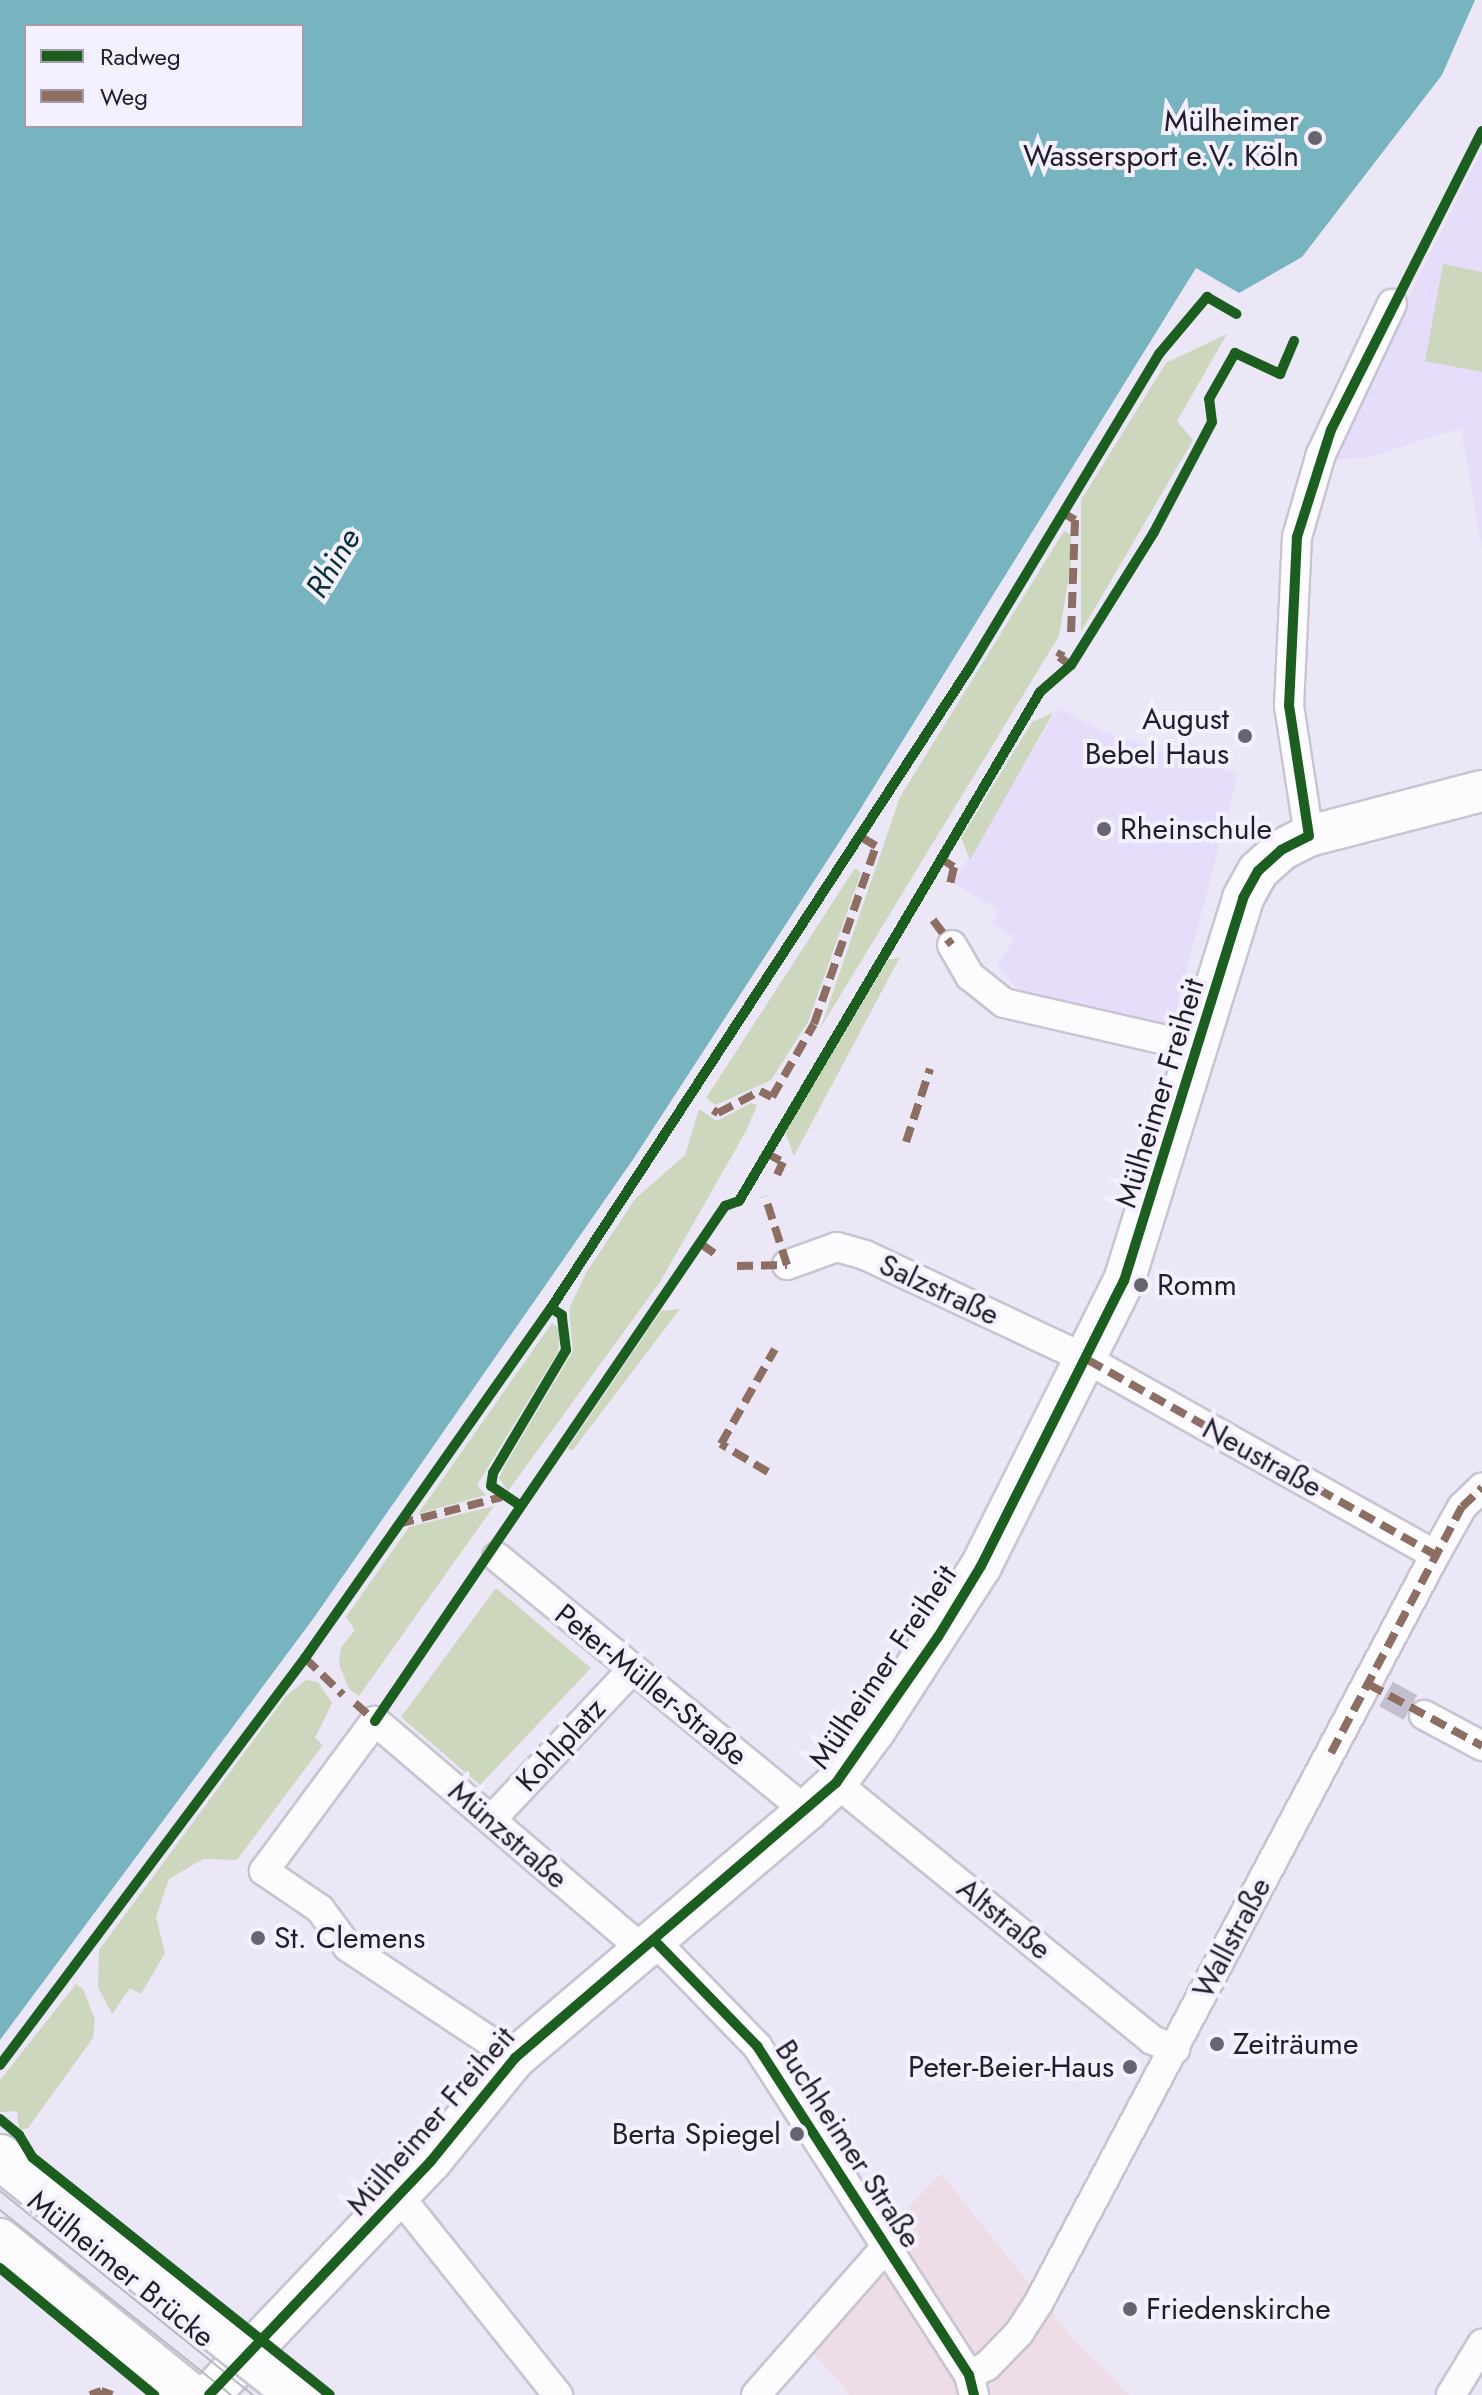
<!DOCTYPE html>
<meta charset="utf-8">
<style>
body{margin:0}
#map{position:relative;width:1482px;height:2395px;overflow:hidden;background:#ece7f7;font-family:Jost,sans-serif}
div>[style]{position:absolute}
.commercial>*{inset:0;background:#eedde7}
.built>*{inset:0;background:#e6ddfb}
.green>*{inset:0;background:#ccd7bd}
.water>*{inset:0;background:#78b4c0}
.street-tunnel>*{height:28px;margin-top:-14px;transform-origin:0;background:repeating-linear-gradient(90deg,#c3bfce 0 28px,transparent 0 42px)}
.roads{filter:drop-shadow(2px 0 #c9c4d2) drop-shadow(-2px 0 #c9c4d2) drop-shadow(0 2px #c9c4d2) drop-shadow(0 -2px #c9c4d2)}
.street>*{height:28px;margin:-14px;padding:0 14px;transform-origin:14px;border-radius:14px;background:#fcfbfe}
.secondary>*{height:40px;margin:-20px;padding:0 20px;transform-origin:20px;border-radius:20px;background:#fcfbfe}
.tram>*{height:2px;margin:-1px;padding:0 1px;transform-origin:1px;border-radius:1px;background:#b9b8bc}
.bridges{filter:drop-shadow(2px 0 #c9c4d2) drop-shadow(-2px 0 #c9c4d2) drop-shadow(0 2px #c9c4d2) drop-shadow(0 -2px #c9c4d2)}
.primary-bridge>*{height:44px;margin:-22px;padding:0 22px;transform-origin:22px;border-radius:22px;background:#fcfbfe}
.quiet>*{height:8px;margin-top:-4px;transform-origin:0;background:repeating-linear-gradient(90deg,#8d6e63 0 16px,transparent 0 24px)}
.cycleway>*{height:10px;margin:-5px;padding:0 5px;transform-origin:5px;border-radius:5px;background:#1b5e20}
.dots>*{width:22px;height:22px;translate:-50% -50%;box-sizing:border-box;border:4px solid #f5f0ff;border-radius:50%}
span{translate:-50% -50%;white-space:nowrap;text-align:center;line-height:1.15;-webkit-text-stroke:8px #f5f0ff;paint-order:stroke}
.poi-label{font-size:30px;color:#211d29}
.right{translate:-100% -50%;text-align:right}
.left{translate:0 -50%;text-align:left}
.street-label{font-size:30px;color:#211d29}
.water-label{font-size:32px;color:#063237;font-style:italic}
.legend{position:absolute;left:24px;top:24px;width:280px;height:104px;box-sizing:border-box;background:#f5f0ff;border:2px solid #a09ca9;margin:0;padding:10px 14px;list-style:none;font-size:24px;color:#211d29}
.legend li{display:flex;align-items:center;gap:16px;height:40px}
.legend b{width:40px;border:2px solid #a09ca9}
</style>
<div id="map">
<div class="commercial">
<div style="clip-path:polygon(941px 2173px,1071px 2336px,1129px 2395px,850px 2395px,792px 2329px)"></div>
</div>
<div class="built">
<div style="clip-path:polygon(1482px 150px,1482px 549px,1461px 428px,1366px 458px,1327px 460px)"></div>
<div style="clip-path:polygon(1058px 708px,1102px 731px,1238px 774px,1171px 1030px,1024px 997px,997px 965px,1015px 938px,992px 924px,998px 910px,953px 883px)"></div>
</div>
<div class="green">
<div style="clip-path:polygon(1443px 264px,1482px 272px,1482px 372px,1425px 361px)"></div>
<div style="clip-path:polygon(1227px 334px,1177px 421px,1193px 440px,1081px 632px,1081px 500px,1166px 363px)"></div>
<div style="clip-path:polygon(1064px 531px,1071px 535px,1071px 564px,1059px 636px,821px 1027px,900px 797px)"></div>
<div style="clip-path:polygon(1053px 713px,970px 860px,961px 838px,1032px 722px)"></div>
<div style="clip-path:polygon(855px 868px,861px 873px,808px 1022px,771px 1080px,716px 1105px,706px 1098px)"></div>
<div style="clip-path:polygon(900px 957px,794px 1156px,785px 1132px,888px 960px)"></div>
<div style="clip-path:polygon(751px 1103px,757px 1105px,746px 1131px,660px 1282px,508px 1491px,499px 1478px,504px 1467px,573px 1351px,569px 1309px,586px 1273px,635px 1199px,685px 1155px,699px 1109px,717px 1121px)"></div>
<div style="clip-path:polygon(680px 1309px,572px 1451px,568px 1448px,661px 1311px)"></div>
<div style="clip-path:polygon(552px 1323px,560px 1329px,558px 1352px,477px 1485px,486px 1495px,418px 1514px)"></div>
<div style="clip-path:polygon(494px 1506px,359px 1696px,349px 1689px,339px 1664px,341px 1647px,355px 1630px,346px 1617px,409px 1527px)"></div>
<div style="clip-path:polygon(496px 1588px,591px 1668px,480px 1785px,401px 1717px)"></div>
<div style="clip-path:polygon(306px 1680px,318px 1682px,332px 1703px,315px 1738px,323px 1745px,237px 1860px,203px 1859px,169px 1879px,156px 1917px,165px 1953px,141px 1994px,130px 1988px,112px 2014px,98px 1987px,99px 1950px,286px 1696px)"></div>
<div style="clip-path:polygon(76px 1984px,83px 1989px,95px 2020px,93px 2038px,28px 2128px,19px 2130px,17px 2111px,0 2112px,0 2080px)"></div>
</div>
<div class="water">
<div style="clip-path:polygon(evenodd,0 0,1475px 0,1442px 75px,1302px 257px,1239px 293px,1196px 268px,851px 824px,634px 1158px,313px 1619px,0 2040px,0 0,26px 26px,302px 26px,302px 126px,26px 126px,26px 26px)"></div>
</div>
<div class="street-tunnel">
<div style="left:1386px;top:1694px;width:43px;rotate:28.9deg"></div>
</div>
<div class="roads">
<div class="street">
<div style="left:1309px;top:836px;width:132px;rotate:-98.7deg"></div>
<div style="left:1289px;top:706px;width:169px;rotate:-87.3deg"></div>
<div style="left:1297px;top:537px;width:86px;rotate:-73.9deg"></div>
<div style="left:1321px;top:454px;width:166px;rotate:-64.7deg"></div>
<div style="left:952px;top:945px;width:36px;rotate:60deg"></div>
<div style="left:970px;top:976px;width:43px;rotate:38.5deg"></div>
<div style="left:1004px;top:1003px;width:201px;rotate:12.9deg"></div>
<div style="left:787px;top:1265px;width:53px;rotate:-19.8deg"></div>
<div style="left:837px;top:1247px;width:29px;rotate:16deg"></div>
<div style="left:865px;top:1255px;width:246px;rotate:25.2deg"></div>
<div style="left:1088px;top:1360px;width:398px;rotate:29.3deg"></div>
<div style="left:497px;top:1557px;width:400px;rotate:39.4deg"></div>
<div style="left:1424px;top:1715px;width:66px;rotate:28.1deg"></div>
<div style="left:836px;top:1783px;width:407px;rotate:39.1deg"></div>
<div style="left:1152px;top:2040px;width:25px;rotate:21deg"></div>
<div style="left:491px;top:1820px;width:204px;rotate:-46.8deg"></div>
<div style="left:654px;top:1940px;width:148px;rotate:45.8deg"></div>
<div style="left:757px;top:2046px;width:391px;rotate:57.2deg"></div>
<div style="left:969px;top:2375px;width:21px;rotate:76deg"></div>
<div style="left:515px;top:2058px;width:201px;rotate:-146.4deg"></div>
<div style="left:348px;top:1947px;width:47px;rotate:-126.4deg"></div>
<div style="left:320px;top:1909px;width:68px;rotate:-145.8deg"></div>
<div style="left:264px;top:1871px;width:187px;rotate:-53.5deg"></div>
<div style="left:375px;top:1721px;width:351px;rotate:40.5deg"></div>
<div style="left:399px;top:2196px;width:255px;rotate:51.4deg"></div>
<div style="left:969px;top:2375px;width:20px;rotate:-27deg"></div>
<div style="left:987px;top:2366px;width:46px;rotate:-45.9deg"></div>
<div style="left:1019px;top:2333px;width:37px;rotate:-57deg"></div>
<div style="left:1039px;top:2302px;width:845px;rotate:-62.07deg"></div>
<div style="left:1435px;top:1555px;width:55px;rotate:-60.6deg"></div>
<div style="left:1462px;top:1507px;width:28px;rotate:-44deg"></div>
<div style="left:756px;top:2395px;width:197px;rotate:-48.7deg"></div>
<div style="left:1451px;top:2395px;width:60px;rotate:-58.7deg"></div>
</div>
<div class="secondary">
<div style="left:0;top:2239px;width:247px;rotate:39.1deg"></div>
<div style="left:209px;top:2395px;width:323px;rotate:-46.5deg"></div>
<div style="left:431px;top:2161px;width:133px;rotate:-50.8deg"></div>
<div style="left:515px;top:2058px;width:382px;rotate:-40.3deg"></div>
<div style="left:806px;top:1811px;width:41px;rotate:-43deg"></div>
<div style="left:836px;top:1783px;width:66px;rotate:-53.7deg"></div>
<div style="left:875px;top:1730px;width:195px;rotate:-57.1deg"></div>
<div style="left:981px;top:1566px;width:319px;rotate:-63.4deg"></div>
<div style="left:1124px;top:1281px;width:401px;rotate:-72.7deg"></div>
<div style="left:1243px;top:898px;width:31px;rotate:-61deg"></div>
<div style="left:1258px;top:871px;width:31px;rotate:-42deg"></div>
<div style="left:1281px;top:850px;width:31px;rotate:-27deg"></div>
<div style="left:1309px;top:836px;width:179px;rotate:-14.6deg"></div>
</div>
</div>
<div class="tram">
<div style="left:0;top:2191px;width:325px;rotate:38.9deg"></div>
<div style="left:0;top:2210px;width:296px;rotate:38.7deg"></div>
</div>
<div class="bridges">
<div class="primary-bridge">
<div style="left:0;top:2157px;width:382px;rotate:38.5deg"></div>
</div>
</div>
<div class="quiet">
<div style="left:1063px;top:513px;width:14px;rotate:30deg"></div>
<div style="left:1075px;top:520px;width:115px;rotate:92deg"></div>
<div style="left:1062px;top:651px;width:7px;rotate:117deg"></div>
<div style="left:1059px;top:657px;width:14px;rotate:34deg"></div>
<div style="left:940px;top:858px;width:17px;rotate:33deg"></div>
<div style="left:954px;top:867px;width:18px;rotate:103deg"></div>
<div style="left:933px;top:920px;width:31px;rotate:53deg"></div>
<div style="left:713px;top:1110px;width:6px;rotate:31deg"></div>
<div style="left:718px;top:1113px;width:47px;rotate:-27.6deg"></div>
<div style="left:760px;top:1091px;width:13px;rotate:27deg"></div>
<div style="left:772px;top:1097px;width:84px;rotate:-60.1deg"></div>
<div style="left:814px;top:1024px;width:188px;rotate:-70.8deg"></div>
<div style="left:876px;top:846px;width:17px;rotate:-149deg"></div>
<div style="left:906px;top:1142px;width:77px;rotate:-71.8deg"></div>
<div style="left:766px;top:1153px;width:19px;rotate:28deg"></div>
<div style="left:783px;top:1162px;width:14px;rotate:115deg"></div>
<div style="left:701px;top:1244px;width:19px;rotate:35deg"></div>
<div style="left:737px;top:1266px;width:50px;rotate:-1.1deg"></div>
<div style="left:787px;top:1265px;width:72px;rotate:-107.7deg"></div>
<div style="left:1088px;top:1360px;width:398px;rotate:29.3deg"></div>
<div style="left:768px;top:1472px;width:55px;rotate:-149.2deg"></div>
<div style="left:721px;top:1444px;width:109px;rotate:-60.4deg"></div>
<div style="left:398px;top:1524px;width:107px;rotate:-14.6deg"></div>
<div style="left:305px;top:1658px;width:53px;rotate:44.2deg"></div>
<div style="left:1368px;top:1684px;width:130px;rotate:28.5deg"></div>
<div style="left:355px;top:1703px;width:27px;rotate:42deg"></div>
<div style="left:375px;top:1721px;width:6px;rotate:-59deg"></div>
<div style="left:1331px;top:1753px;width:279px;rotate:-62deg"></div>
<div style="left:1462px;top:1507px;width:28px;rotate:-44deg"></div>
<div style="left:90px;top:2395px;width:12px;rotate:-20deg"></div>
<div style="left:101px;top:2391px;width:12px;rotate:20deg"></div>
</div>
<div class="cycleway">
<div style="left:518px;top:1504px;width:32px;rotate:-146deg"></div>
<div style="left:491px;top:1486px;width:13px;rotate:-81deg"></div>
<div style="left:493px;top:1473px;width:143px;rotate:-59.3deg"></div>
<div style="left:566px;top:1350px;width:35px;rotate:-97deg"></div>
<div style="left:562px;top:1315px;width:13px;rotate:-148deg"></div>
<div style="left:375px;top:1721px;width:623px;rotate:-55.8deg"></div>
<div style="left:725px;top:1206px;width:15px;rotate:-20deg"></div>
<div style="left:739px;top:1201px;width:591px;rotate:-59.4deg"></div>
<div style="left:1040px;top:692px;width:41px;rotate:-41.1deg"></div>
<div style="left:1071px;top:665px;width:157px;rotate:-58deg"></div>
<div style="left:1154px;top:532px;width:124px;rotate:-62.2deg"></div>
<div style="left:1212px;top:422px;width:23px;rotate:-97deg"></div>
<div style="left:1209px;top:399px;width:53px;rotate:-60.5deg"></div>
<div style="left:1235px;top:353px;width:50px;rotate:25deg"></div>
<div style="left:1280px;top:374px;width:36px;rotate:-67deg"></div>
<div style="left:654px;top:1940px;width:148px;rotate:45.8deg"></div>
<div style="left:757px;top:2046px;width:391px;rotate:57.2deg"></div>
<div style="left:969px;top:2375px;width:21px;rotate:76deg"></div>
<div style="left:0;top:2065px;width:509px;rotate:-53.15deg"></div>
<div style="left:305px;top:1658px;width:428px;rotate:-54.9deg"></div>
<div style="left:551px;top:1308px;width:764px;rotate:-56.81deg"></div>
<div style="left:969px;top:669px;width:368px;rotate:-58.9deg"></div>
<div style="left:1159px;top:354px;width:75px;rotate:-49.9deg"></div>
<div style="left:1207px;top:297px;width:34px;rotate:30deg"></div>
<div style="left:0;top:2119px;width:25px;rotate:40deg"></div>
<div style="left:19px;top:2135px;width:26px;rotate:59deg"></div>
<div style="left:32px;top:2157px;width:381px;rotate:38.6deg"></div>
<div style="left:0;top:2268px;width:200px;rotate:39.5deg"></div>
<div style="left:209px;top:2395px;width:323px;rotate:-46.5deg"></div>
<div style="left:431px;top:2161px;width:133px;rotate:-50.8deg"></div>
<div style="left:515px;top:2058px;width:423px;rotate:-40.6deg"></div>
<div style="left:836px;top:1783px;width:178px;rotate:-55.1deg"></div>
<div style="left:938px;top:1637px;width:83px;rotate:-58.8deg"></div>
<div style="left:981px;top:1566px;width:319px;rotate:-63.4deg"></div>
<div style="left:1124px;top:1281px;width:401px;rotate:-72.7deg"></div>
<div style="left:1243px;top:898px;width:31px;rotate:-61deg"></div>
<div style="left:1258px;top:871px;width:31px;rotate:-42deg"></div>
<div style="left:1281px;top:850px;width:31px;rotate:-27deg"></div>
<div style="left:1309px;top:836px;width:132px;rotate:-98.7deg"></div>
<div style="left:1289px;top:706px;width:169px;rotate:-87.3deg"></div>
<div style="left:1297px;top:537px;width:112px;rotate:-72.4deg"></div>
<div style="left:1331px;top:430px;width:335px;rotate:-63.2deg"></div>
</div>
<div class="dots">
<div style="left:1315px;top:138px;background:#686471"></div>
<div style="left:1245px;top:736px;background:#686471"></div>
<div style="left:1104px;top:829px;background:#686471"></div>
<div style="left:1141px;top:1285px;background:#686471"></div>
<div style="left:258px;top:1938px;background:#686471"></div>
<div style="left:1217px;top:2044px;background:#686471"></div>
<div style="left:1130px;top:2067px;background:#686471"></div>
<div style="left:797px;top:2134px;background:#686471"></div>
<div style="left:1130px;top:2309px;background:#686471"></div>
</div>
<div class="poi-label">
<span class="right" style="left:1299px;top:138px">Mülheimer<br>Wassersport e.V. Köln</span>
<span class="right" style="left:1229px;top:736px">August<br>Bebel Haus</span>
<span class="left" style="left:1120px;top:829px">Rheinschule</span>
<span class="left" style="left:1157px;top:1285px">Romm</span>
<span class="left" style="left:274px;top:1938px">St. Clemens</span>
<span class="left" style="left:1233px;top:2044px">Zeiträume</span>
<span class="right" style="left:1114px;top:2067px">Peter-Beier-Haus</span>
<span class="right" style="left:781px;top:2134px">Berta Spiegel</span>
<span class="left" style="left:1146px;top:2309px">Friedenskirche</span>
</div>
<div class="street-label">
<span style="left:1160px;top:1093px;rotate:-73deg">Mülheimer Freiheit</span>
<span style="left:939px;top:1290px;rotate:25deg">Salzstraße</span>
<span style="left:1262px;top:1458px;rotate:29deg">Neustraße</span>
<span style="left:883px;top:1667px;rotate:-56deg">Mülheimer Freiheit</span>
<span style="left:651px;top:1685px;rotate:39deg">Peter-Müller-Straße</span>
<span style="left:561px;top:1745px;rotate:-47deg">Kohlplatz</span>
<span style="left:508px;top:1835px;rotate:41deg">Münzstraße</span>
<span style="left:1004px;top:1919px;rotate:39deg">Altstraße</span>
<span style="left:1232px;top:1938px;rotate:-62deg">Wallstraße</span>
<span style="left:431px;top:2121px;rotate:-49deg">Mülheimer Freiheit</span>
<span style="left:848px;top:2144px;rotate:57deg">Buchheimer Straße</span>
<span style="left:121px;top:2269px;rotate:39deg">Mülheimer Brücke</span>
</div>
<div class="water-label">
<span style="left:333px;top:563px;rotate:-59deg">Rhine</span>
</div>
<ul class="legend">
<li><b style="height:10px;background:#1b5e20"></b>Radweg</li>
<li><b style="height:10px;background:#8d6e63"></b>Weg</li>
</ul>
</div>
